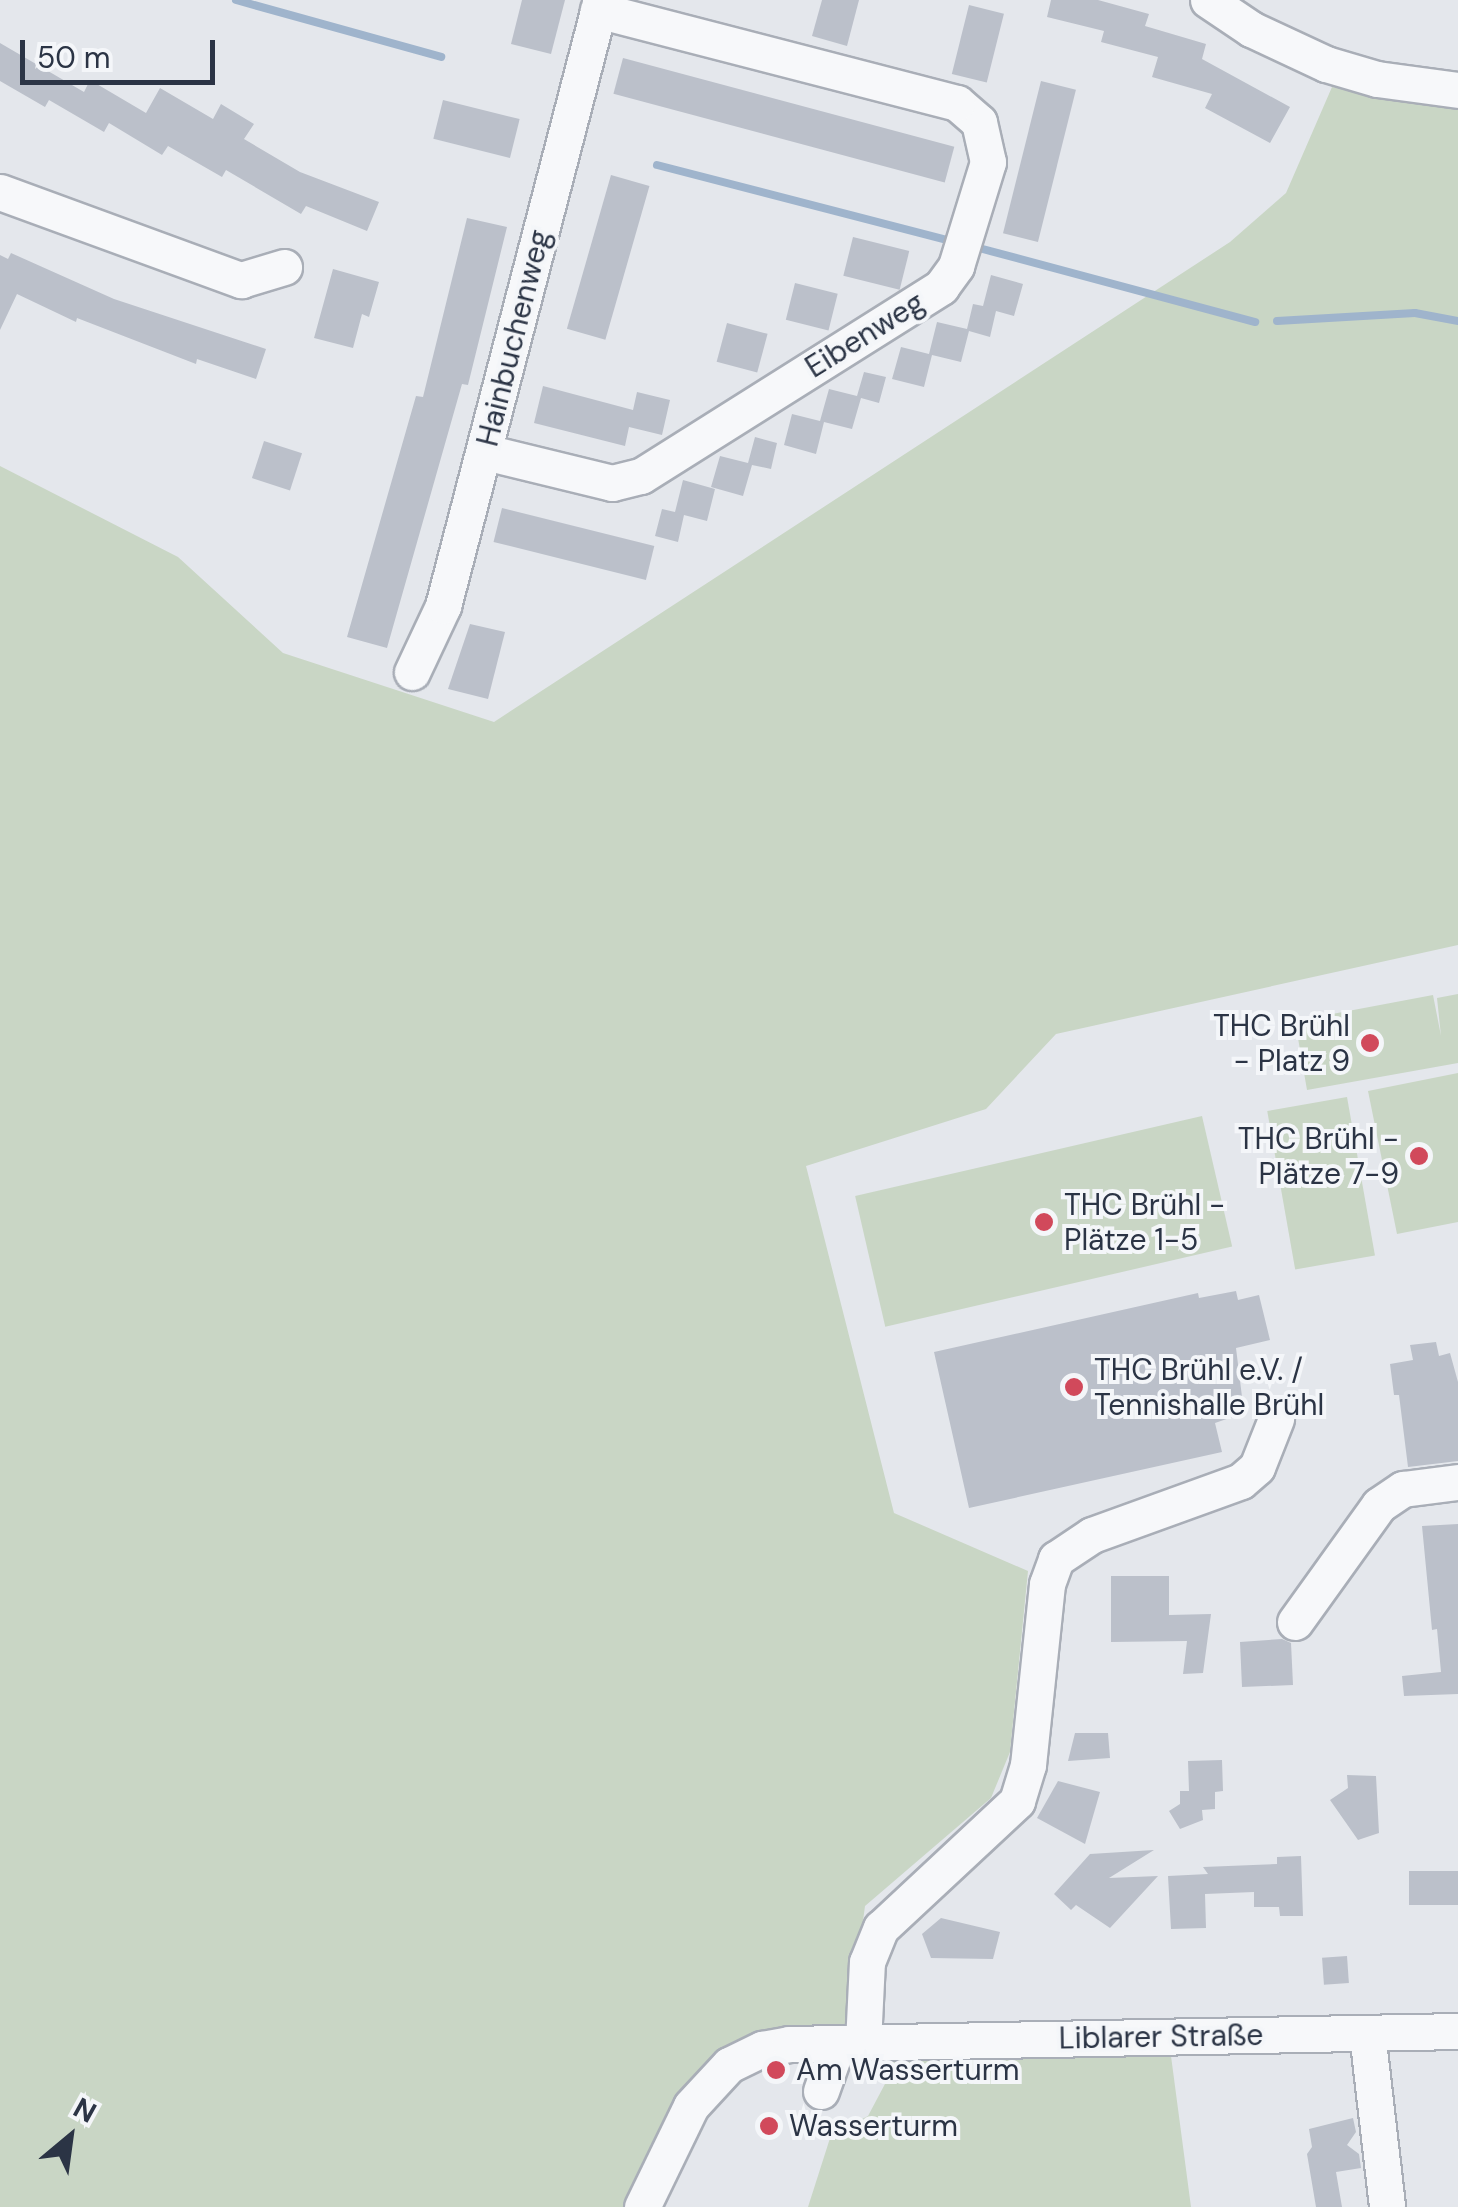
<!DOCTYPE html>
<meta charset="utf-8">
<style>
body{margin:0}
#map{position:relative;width:1458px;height:2207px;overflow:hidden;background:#e4e7ec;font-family:"DM Sans",sans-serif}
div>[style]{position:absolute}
.green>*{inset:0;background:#c9d6c5;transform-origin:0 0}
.stream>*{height:8px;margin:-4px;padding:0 4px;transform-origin:4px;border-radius:4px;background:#9fb4cc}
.building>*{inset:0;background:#bbc0ca;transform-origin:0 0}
.roads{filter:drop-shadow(2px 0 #a9aeb7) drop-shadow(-2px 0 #a9aeb7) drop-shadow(0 2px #a9aeb7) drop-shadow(0 -2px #a9aeb7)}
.minor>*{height:35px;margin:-17.5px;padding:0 17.5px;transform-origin:17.5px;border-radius:17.5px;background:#f7f8fa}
.dots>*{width:28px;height:28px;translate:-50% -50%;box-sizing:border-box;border:5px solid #f4f6f9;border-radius:50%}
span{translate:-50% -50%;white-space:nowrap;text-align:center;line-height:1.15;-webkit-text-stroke:8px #f4f6f9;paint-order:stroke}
.street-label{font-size:30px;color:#2b3445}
.poi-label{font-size:30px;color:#2b3445}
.right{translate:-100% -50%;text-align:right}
.left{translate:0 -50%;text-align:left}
.north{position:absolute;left:20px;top:2087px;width:100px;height:100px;-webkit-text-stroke:8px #f4f6f9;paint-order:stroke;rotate:29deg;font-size:28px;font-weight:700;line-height:40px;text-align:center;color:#2b3445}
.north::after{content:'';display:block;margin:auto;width:35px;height:45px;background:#2b3445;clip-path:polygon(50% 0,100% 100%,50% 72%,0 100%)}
.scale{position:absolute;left:20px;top:40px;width:195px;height:45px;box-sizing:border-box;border:5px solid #2b3445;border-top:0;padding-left:12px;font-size:30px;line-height:35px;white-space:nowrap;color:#2b3445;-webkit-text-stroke:8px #f4f6f9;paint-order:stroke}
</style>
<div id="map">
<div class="green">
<div style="clip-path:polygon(1332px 87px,1458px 107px,1458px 945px,1056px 1034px,986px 1109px,806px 1166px,894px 1513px,1028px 1571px,1010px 1752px,991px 1798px,865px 1906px,850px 2018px,903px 2035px,919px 2060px,1171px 2056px,1191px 2207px,808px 2207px,831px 2135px,868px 2116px,895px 2065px,775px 2056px,713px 2089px,648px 2207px,0 2207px,0 466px,178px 557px,283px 653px,494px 722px,1230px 242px,1286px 193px)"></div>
<div style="clip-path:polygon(1458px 994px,1458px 1063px,1307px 1090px,1295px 1021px,1433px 995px,1441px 1036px,1437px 998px)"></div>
<div style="clip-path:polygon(1458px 1073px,1458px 1222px,1397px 1234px,1368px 1091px)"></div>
<div style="left:1347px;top:1097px;width:161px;height:81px;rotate:80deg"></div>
<div style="left:1202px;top:1116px;width:134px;height:356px;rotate:77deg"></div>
</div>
<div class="stream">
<div style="left:236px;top:0;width:213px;rotate:15.5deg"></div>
<div style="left:657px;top:165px;width:300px;rotate:14.5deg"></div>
<div style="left:979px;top:248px;width:286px;rotate:15deg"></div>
<div style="left:1277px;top:321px;width:138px;rotate:-3.3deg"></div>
<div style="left:1415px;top:313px;width:44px;rotate:10.5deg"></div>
</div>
<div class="building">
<div style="clip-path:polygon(522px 0,565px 0,551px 54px,511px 44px)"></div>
<div style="clip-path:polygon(822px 0,859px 0,847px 46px,812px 36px)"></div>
<div style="clip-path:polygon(1051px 0,1098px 0,1149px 14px,1145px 26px,1206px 44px,1202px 59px,1290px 107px,1270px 143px,1205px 108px,1212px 94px,1152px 77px,1158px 57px,1101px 42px,1104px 31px,1047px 17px)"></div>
<div style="left:969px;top:5px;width:36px;height:71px;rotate:14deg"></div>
<div style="clip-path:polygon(0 43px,84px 92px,90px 80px,146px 113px,160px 88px,213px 119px,221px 104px,254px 124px,244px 139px,300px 172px,379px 202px,367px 231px,306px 206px,301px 214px,226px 170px,222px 177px,168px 146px,162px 155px,109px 123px,104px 132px,49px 100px,45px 107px,0 81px)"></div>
<div style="left:623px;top:58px;width:343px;height:37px;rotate:15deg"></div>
<div style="left:1041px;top:81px;width:36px;height:157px;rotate:14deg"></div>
<div style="left:443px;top:100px;width:79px;height:40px;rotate:14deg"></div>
<div style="left:611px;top:175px;width:40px;height:160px;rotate:16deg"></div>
<div style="clip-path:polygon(467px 218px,507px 227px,468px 385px,462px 384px,387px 648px,347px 637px,416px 396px,423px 397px)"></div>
<div style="left:853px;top:237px;width:58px;height:40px;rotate:14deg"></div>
<div style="clip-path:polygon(11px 253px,114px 299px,266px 349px,256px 379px,197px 359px,196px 364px,77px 318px,76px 322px,17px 294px,0 330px,0 255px,8px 259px)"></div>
<div style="clip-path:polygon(333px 269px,379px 282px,369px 317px,362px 314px,353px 348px,314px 338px)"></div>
<div style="clip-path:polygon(991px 275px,1023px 284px,1014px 316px,996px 311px,990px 337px,969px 331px,961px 362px,932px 355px,924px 387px,892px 379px,901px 347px,929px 354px,937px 322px,967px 329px,973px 304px,983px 306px)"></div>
<div style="left:795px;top:283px;width:44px;height:38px;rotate:14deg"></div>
<div style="left:727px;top:323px;width:42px;height:40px;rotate:15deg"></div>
<div style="clip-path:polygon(864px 372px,886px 377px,879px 403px,861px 398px,852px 429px,824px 422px,816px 454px,784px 445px,792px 414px,820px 421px,829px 389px,857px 396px)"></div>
<div style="clip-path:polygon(543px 386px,633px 410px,631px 419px,637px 392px,670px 400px,662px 435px,629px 427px,625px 446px,534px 423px)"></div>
<div style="clip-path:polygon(755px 437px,777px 443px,771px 469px,752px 465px,743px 496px,711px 487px,720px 456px,748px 463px)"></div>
<div style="left:264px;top:441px;width:40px;height:39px;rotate:18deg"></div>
<div style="clip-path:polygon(683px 480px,715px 489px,707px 521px,684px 515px,678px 542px,655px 536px,662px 509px,675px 512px)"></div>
<div style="left:502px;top:508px;width:157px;height:35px;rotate:14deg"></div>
<div style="clip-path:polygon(470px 624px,505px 632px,488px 699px,448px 689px)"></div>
<div style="clip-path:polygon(1236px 1291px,1238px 1300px,1259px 1295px,1270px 1340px,1236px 1348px,1244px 1413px,1215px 1423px,1222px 1452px,969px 1508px,934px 1352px,1198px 1293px,1199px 1298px)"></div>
<div style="clip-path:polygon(1436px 1342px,1439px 1356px,1450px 1353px,1458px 1382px,1458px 1461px,1408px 1467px,1399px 1395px,1394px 1395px,1390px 1364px,1413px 1360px,1410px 1345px)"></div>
<div style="clip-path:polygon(1458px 1524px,1458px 1694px,1404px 1696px,1402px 1676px,1441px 1672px,1437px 1629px,1432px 1630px,1422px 1526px)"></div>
<div style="clip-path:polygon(1111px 1576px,1169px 1576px,1169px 1615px,1211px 1614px,1203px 1673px,1183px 1674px,1187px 1641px,1111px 1642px)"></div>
<div style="clip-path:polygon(1282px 1639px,1291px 1643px,1293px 1685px,1242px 1687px,1240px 1642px)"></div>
<div style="clip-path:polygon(1075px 1733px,1108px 1733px,1110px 1758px,1068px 1761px)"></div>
<div style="clip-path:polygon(1222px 1760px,1223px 1791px,1215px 1792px,1215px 1809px,1202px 1810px,1203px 1820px,1180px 1829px,1169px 1811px,1180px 1804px,1180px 1791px,1189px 1791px,1188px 1761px)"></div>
<div style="clip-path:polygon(1347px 1775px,1376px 1776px,1379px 1833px,1358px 1840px,1330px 1800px,1348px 1788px)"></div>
<div style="clip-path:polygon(1058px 1781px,1100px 1792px,1085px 1844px,1037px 1818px)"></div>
<div style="clip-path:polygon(1154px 1850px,1109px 1878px,1158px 1876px,1110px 1928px,1076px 1905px,1071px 1910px,1054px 1894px,1090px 1854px)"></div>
<div style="clip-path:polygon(1301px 1856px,1303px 1916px,1280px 1916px,1279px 1907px,1254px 1907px,1254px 1892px,1205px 1894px,1206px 1928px,1171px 1929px,1168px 1876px,1208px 1874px,1203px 1867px,1277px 1864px,1277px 1857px)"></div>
<div style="left:1458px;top:1871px;width:34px;height:49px;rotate:90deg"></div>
<div style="clip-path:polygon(941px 1918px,1000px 1932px,993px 1959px,931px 1958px,922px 1934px)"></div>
<div style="left:1347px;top:1956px;width:27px;height:25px;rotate:86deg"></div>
<div style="clip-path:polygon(1353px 2118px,1356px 2132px,1347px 2145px,1359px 2154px,1361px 2168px,1336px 2172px,1342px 2207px,1316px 2207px,1307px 2154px,1312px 2147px,1309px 2129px)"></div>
</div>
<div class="roads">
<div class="minor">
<div style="left:1208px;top:0;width:52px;rotate:34deg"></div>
<div style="left:1251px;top:29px;width:83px;rotate:25deg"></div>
<div style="left:1326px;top:64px;width:53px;rotate:16.4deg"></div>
<div style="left:1377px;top:79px;width:82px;rotate:7.7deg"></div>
<div style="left:0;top:192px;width:257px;rotate:20.1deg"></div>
<div style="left:241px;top:280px;width:45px;rotate:-16.8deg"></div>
<div style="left:485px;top:452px;width:131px;rotate:13.7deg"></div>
<div style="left:612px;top:483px;width:30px;rotate:-14deg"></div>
<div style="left:641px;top:476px;width:355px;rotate:-32.2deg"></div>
<div style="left:941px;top:287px;width:26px;rotate:-54deg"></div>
<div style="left:956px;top:266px;width:109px;rotate:-72.9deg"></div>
<div style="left:988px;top:162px;width:41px;rotate:-102.7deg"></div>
<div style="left:979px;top:122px;width:29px;rotate:-139deg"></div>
<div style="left:957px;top:103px;width:371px;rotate:-165.5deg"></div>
<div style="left:412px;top:672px;width:73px;rotate:-64.8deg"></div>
<div style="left:443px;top:606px;width:626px;rotate:-75.39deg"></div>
<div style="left:1295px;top:1622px;width:144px;rotate:-54.3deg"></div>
<div style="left:1379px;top:1505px;width:29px;rotate:-34deg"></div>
<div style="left:1403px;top:1489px;width:55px;rotate:-7.3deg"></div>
<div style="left:1367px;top:2033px;width:175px;rotate:83.4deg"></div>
<div style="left:863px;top:2043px;width:81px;rotate:-87.2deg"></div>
<div style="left:867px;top:1962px;width:37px;rotate:-68deg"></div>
<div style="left:881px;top:1928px;width:186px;rotate:-43deg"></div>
<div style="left:1017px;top:1801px;width:38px;rotate:-73deg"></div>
<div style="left:1028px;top:1765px;width:182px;rotate:-84deg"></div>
<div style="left:1047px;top:1584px;width:27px;rotate:-70deg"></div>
<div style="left:1056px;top:1559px;width:43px;rotate:-33.7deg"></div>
<div style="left:1092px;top:1535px;width:158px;rotate:-19.9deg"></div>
<div style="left:1241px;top:1481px;width:21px;rotate:-41deg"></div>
<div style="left:1257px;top:1467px;width:52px;rotate:-68.4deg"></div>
<div style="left:821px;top:2091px;width:51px;rotate:-70.5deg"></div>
<div style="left:642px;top:2207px;width:112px;rotate:-64.1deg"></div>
<div style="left:691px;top:2106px;width:56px;rotate:-47.2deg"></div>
<div style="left:729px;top:2065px;width:37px;rotate:-26deg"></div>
<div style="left:762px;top:2049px;width:27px;rotate:-10deg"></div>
<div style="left:789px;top:2044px;width:669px;rotate:-1.11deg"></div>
</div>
</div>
<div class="dots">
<div style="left:1370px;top:1043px;background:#d1495b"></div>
<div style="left:1419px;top:1156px;background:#d1495b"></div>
<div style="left:1044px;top:1222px;background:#d1495b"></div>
<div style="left:1074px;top:1387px;background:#d1495b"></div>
<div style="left:776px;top:2070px;background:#d1495b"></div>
<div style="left:769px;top:2126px;background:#d1495b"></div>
</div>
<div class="street-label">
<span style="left:865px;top:335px;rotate:-32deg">Eibenweg</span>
<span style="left:514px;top:338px;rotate:-76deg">Hainbuchenweg</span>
<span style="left:1161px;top:2037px;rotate:-1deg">Liblarer Straße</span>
</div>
<div class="poi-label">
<span class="right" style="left:1350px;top:1043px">THC Brühl<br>- Platz 9</span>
<span class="right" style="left:1399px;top:1156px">THC Brühl -<br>Plätze 7-9</span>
<span class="left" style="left:1064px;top:1222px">THC Brühl -<br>Plätze 1-5</span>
<span class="left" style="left:1094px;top:1387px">THC Brühl e.V. /<br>Tennishalle Brühl</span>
<span class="left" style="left:796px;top:2070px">Am Wasserturm</span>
<span class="left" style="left:789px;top:2126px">Wasserturm</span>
</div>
<div class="north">N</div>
<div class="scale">50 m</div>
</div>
